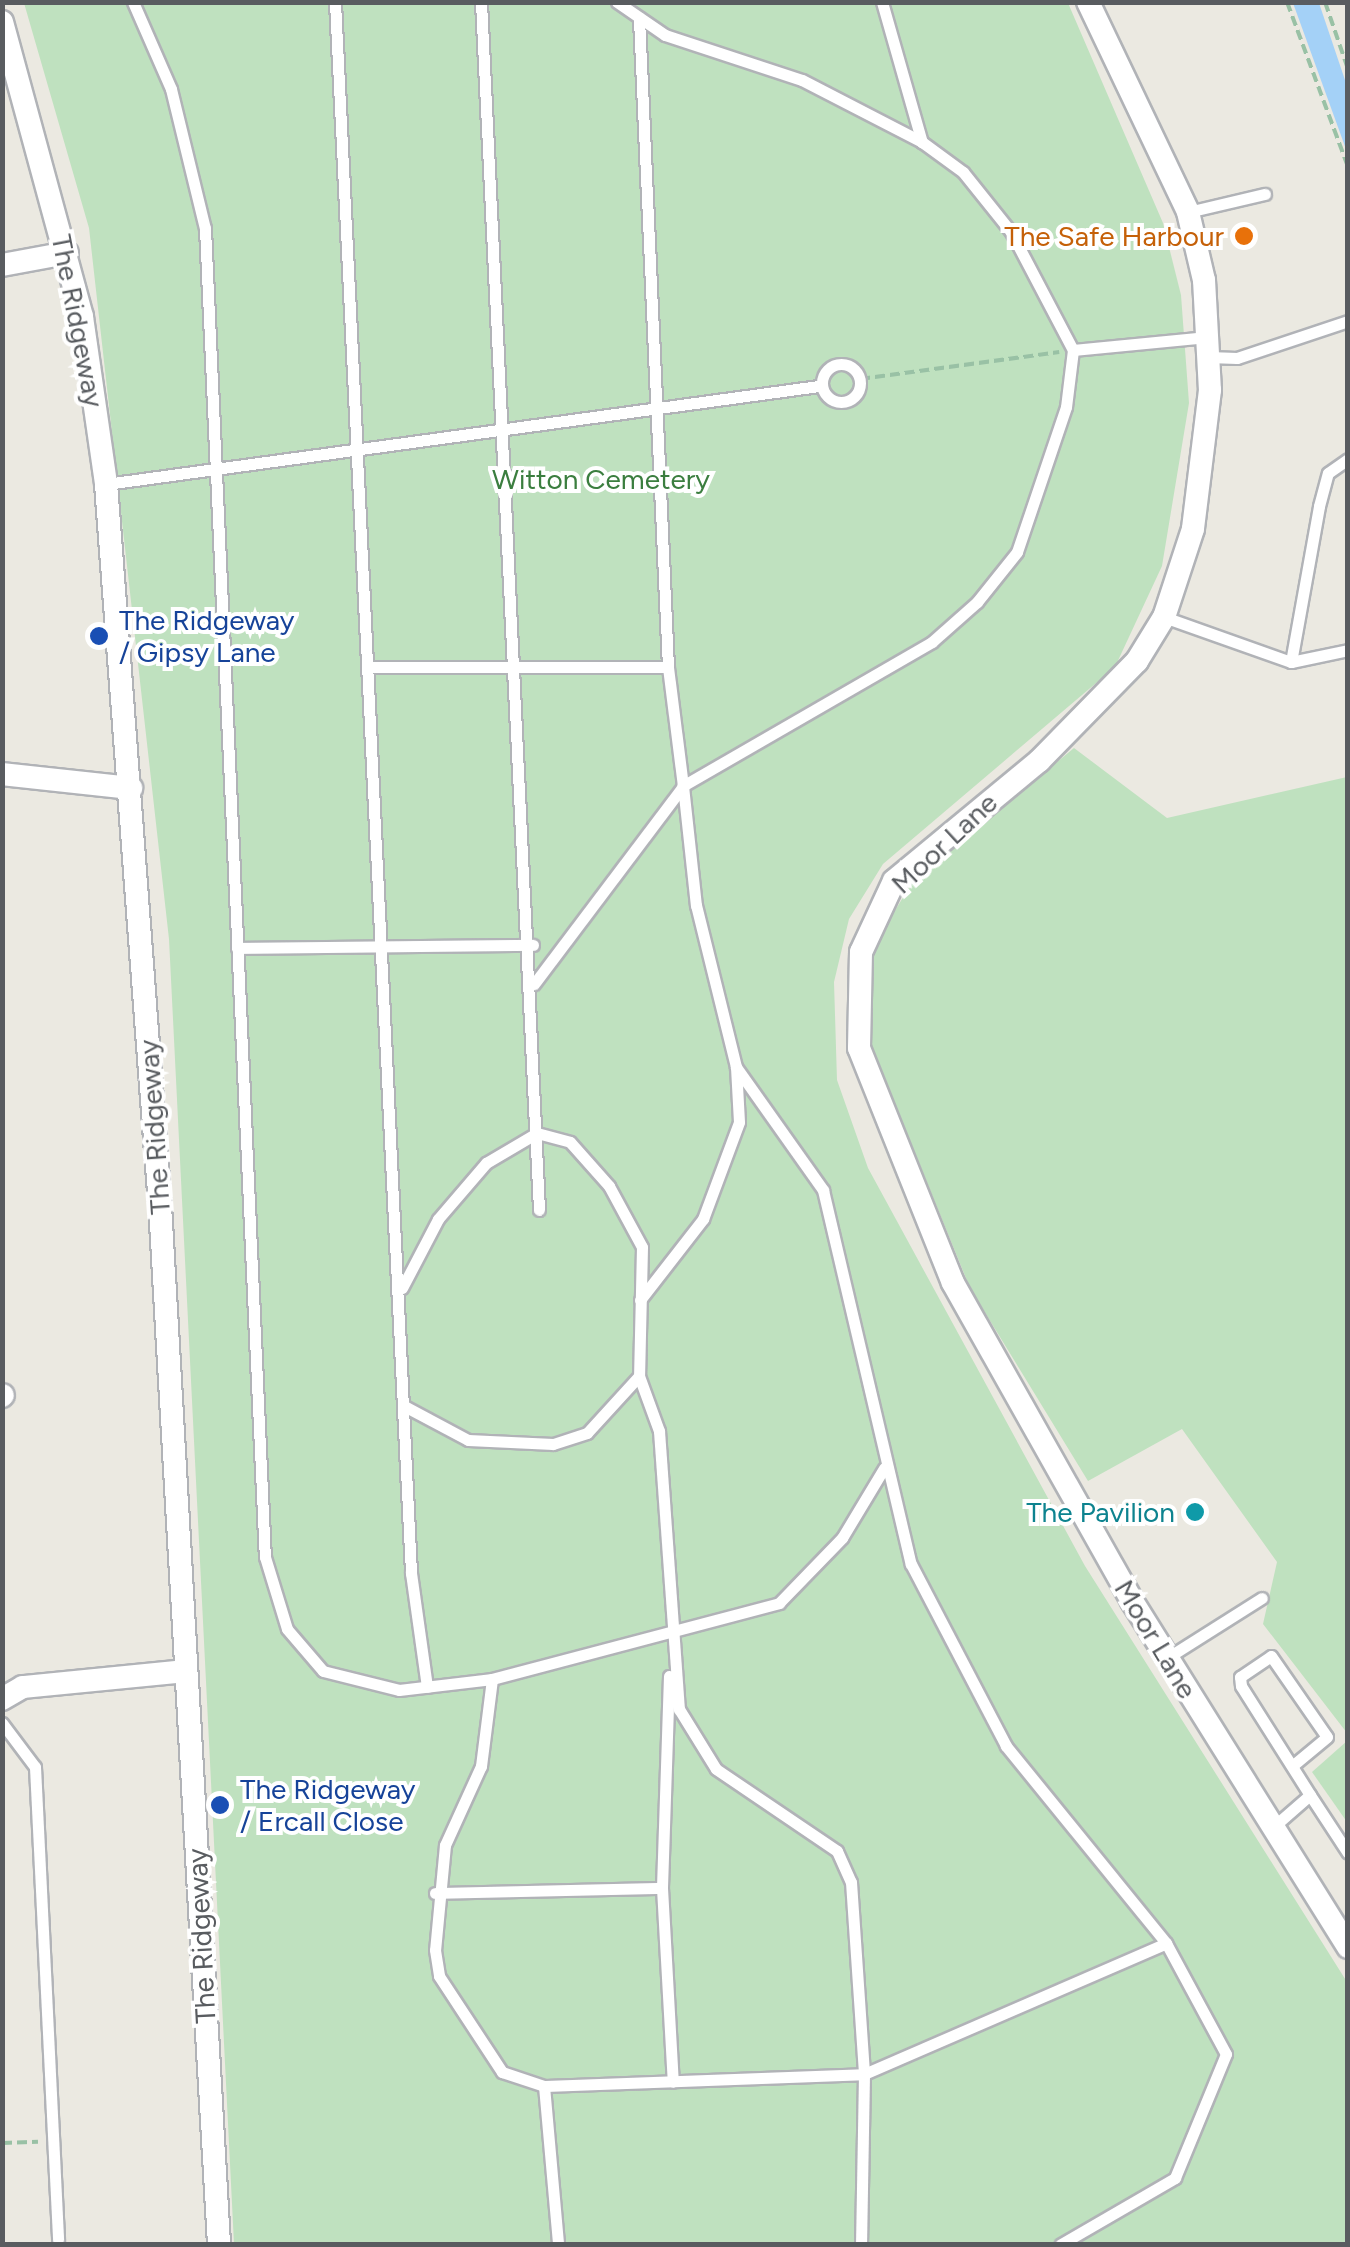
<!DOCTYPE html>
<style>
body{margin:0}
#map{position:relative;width:1350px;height:2247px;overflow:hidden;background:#ebe9e1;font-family:Figtree,sans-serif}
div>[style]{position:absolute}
.green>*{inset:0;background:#bfe1bf}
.water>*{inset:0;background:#a4d1f7}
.path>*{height:4px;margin-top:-2px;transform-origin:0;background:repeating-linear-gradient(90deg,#99c1a5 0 10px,transparent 0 15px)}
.roads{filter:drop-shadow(2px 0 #b1b3b7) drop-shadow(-2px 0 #b1b3b7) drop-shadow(0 2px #b1b3b7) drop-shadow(0 -2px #b1b3b7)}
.lane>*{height:11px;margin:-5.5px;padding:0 5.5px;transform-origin:5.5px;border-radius:5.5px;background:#fff}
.lane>.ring{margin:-5.5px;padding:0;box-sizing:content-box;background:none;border:11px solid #fff;border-radius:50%}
.street>*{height:22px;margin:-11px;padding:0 11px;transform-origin:11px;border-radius:11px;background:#fff}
.dots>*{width:28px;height:28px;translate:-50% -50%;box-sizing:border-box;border:5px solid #fff;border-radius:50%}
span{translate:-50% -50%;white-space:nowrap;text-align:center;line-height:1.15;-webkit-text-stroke:8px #fff;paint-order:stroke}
.food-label{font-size:28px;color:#c56008}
.right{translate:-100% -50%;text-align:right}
.street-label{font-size:28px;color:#595c60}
.park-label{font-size:28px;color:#3b7e3f}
.transit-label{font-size:28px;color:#164399}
.left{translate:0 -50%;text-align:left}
.culture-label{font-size:28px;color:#0d838f}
.frame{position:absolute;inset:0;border:5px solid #595c60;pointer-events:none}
</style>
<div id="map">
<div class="green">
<div style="clip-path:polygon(24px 3px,1068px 3px,1163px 223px,1181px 295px,1189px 403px,1162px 566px,1115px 667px,883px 864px,849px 919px,834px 982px,837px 1080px,868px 1168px,1085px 1566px,1347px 1982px,1347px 2244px,234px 2244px,169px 939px,89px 228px)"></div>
<div style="clip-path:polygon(1074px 748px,1167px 818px,1347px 777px,1347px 1733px,1263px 1624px,1277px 1562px,1182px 1429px,1088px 1481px,970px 1288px,867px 1035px,874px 945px,913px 881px)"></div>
<div style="clip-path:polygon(1347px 1741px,1347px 1822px,1312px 1772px)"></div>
</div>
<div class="water">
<div style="clip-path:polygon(1293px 3px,1319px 3px,1347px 86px,1347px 152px)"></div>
</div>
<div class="path">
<div style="left:1287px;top:2px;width:176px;rotate:69.7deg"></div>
<div style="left:1325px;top:2px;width:71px;rotate:71.1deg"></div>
<div style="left:860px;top:379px;width:201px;rotate:-7.7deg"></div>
<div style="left:2px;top:2143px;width:36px;rotate:-2deg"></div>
</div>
<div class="roads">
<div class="lane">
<div style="left:133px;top:2px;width:95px;rotate:66.4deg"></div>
<div style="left:171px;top:89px;width:143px;rotate:76.3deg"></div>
<div style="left:205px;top:228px;width:1330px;rotate:87.42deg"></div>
<div style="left:265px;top:1557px;width:75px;rotate:73deg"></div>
<div style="left:287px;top:1629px;width:55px;rotate:49.4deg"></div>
<div style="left:323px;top:1671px;width:78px;rotate:14deg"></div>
<div style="left:399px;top:1690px;width:94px;rotate:-6.7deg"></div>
<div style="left:492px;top:1679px;width:88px;rotate:97.2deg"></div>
<div style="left:481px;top:1766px;width:87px;rotate:114.5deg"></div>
<div style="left:445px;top:1845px;width:105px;rotate:95.4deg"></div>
<div style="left:435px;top:1950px;width:26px;rotate:81deg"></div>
<div style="left:439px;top:1976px;width:115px;rotate:56.7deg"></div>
<div style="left:502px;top:2072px;width:44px;rotate:18.4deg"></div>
<div style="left:544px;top:2086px;width:159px;rotate:84.9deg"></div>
<div style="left:335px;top:2px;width:1573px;rotate:87.23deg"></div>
<div style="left:411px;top:1573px;width:115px;rotate:82deg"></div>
<div style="left:481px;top:2px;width:1209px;rotate:87.25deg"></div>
<div style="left:617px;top:2px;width:58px;rotate:34.5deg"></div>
<div style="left:665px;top:35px;width:144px;rotate:18.2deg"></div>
<div style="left:802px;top:80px;width:135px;rotate:27.3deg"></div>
<div style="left:882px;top:2px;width:146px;rotate:74.1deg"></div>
<div style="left:922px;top:142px;width:51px;rotate:36.2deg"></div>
<div style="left:963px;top:172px;width:77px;rotate:51.3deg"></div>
<div style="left:1011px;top:232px;width:133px;rotate:62.3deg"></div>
<div style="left:1073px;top:350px;width:57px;rotate:97deg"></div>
<div style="left:1066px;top:407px;width:153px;rotate:108.7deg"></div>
<div style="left:1017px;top:552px;width:64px;rotate:128.7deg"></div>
<div style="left:977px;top:602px;width:60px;rotate:138.4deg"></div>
<div style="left:932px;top:642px;width:288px;rotate:150deg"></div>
<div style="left:683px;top:786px;width:120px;rotate:83.8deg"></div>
<div style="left:696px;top:905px;width:167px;rotate:76.1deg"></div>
<div style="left:736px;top:1067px;width:151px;rotate:54.7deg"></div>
<div style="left:823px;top:1190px;width:384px;rotate:76.8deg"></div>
<div style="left:911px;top:1564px;width:205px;rotate:62.4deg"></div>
<div style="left:1006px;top:1746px;width:254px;rotate:50.9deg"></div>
<div style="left:1166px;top:1943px;width:126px;rotate:61.6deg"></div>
<div style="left:1226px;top:2054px;width:134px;rotate:112.4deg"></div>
<div style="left:1175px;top:2178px;width:132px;rotate:149.9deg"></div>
<div style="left:1188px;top:212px;width:79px;rotate:-13.2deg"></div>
<div style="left:1073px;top:350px;width:135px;rotate:-5.5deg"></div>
<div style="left:1208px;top:357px;width:29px;rotate:2deg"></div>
<div style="left:1237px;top:358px;width:117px;rotate:-18.4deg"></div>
<div class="ring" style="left:822px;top:364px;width:27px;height:27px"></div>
<div style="left:106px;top:484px;width:720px;rotate:-7.83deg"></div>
<div style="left:1164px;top:617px;width:135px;rotate:19.5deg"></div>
<div style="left:1291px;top:662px;width:58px;rotate:-11.9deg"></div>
<div style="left:1291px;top:662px;width:158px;rotate:-79.8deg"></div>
<div style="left:1319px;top:506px;width:34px;rotate:-75deg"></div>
<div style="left:1328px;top:473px;width:24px;rotate:-35deg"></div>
<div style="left:370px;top:667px;width:298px"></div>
<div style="left:237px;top:948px;width:296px;rotate:-0.6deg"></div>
<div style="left:534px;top:984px;width:248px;rotate:-53deg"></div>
<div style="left:683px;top:786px;width:120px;rotate:-97.2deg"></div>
<div style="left:668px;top:667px;width:650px;rotate:-92.56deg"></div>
<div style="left:402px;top:1288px;width:78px;rotate:-62.4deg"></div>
<div style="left:438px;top:1219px;width:74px;rotate:-49.4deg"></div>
<div style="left:486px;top:1163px;width:59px;rotate:-30.5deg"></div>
<div style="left:537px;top:1133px;width:34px;rotate:15deg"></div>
<div style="left:570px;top:1142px;width:59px;rotate:48.4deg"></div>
<div style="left:609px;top:1186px;width:69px;rotate:61.6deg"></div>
<div style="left:642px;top:1247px;width:129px;rotate:91.3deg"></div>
<div style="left:639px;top:1376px;width:77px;rotate:132.4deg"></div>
<div style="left:587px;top:1433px;width:36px;rotate:162deg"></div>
<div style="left:553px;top:1444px;width:85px;rotate:-177.3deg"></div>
<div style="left:468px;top:1440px;width:72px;rotate:-152deg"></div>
<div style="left:640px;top:1300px;width:103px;rotate:-52.1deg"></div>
<div style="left:703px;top:1219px;width:103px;rotate:-69.6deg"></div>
<div style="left:739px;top:1122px;width:55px;rotate:-93.1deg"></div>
<div style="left:639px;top:1376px;width:59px;rotate:70deg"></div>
<div style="left:659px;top:1431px;width:279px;rotate:85.9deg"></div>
<div style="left:679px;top:1709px;width:70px;rotate:58.3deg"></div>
<div style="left:716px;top:1769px;width:146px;rotate:34.1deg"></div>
<div style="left:837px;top:1851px;width:34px;rotate:66deg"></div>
<div style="left:851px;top:1882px;width:192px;rotate:86.1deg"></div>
<div style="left:864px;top:2074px;width:170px;rotate:91deg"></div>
<div style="left:1167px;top:1658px;width:112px;rotate:-32.3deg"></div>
<div style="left:669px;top:1676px;width:212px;rotate:91.9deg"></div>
<div style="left:662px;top:1888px;width:194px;rotate:86.8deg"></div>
<div style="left:492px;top:1679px;width:297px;rotate:-14.8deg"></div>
<div style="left:779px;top:1603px;width:91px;rotate:-45.9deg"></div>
<div style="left:842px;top:1538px;width:82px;rotate:-59deg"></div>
<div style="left:2px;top:1723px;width:55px;rotate:53.1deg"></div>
<div style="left:35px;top:1767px;width:473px;rotate:87.2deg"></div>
<div style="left:1310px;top:1795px;width:69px;rotate:56.8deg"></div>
<div style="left:1272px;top:1828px;width:50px;rotate:-41deg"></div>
<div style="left:1310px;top:1795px;width:129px;rotate:-122.3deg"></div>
<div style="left:1241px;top:1686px;width:9px;rotate:-96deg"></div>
<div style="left:1240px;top:1677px;width:37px;rotate:-34deg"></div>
<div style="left:1271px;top:1656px;width:98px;rotate:55.3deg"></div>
<div style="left:1327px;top:1737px;width:45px;rotate:140.4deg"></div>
<div style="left:435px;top:1893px;width:227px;rotate:-1.3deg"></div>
<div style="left:544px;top:2086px;width:320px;rotate:-2.1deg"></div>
<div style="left:864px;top:2074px;width:329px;rotate:-23.4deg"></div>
</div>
<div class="street">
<div style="left:1088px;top:2px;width:233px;rotate:64.5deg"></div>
<div style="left:1188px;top:212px;width:70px;rotate:76.8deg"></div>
<div style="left:1204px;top:280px;width:110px;rotate:86.9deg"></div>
<div style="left:1210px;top:390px;width:140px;rotate:97deg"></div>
<div style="left:1193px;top:529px;width:93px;rotate:108.2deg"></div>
<div style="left:1164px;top:617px;width:52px;rotate:121.5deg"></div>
<div style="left:1137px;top:661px;width:140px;rotate:134.4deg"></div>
<div style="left:1039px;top:761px;width:188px;rotate:140.4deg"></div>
<div style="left:894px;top:881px;width:78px;rotate:114.9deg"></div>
<div style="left:861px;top:952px;width:96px;rotate:91.2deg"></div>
<div style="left:859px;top:1048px;width:253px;rotate:68.2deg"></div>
<div style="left:953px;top:1283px;width:365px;rotate:60.6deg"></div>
<div style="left:1132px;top:1601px;width:408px;rotate:58deg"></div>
<div style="left:2px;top:22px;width:306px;rotate:74.8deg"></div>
<div style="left:82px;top:317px;width:169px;rotate:81.8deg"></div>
<div style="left:106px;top:484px;width:723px;rotate:85.72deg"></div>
<div style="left:160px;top:1205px;width:1041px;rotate:86.75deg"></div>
<div style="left:2px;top:265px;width:66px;rotate:-10.5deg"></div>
<div style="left:2px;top:774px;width:130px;rotate:6.2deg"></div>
<div style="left:2px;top:1396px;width:1px;rotate:-45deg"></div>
<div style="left:2px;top:1699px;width:24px;rotate:-30deg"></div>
<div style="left:23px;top:1687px;width:163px;rotate:-5.6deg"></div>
</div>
</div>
<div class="dots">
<div style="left:1244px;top:236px;background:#e8710a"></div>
<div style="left:99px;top:636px;background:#1a4fb4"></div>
<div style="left:1195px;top:1512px;background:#0f9aa8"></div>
<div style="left:220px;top:1805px;background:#1a4fb4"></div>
</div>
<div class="food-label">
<span class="right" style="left:1224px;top:236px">The Safe Harbour</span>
</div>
<div class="street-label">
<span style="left:78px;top:321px;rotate:79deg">The Ridgeway</span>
<span style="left:944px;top:843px;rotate:-43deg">Moor Lane</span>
<span style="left:154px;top:1127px;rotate:-94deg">The Ridgeway</span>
<span style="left:1156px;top:1639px;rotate:59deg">Moor Lane</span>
<span style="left:201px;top:1936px;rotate:-93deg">The Ridgeway</span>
</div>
<div class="park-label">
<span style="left:601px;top:479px">Witton Cemetery</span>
</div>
<div class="transit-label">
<span class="left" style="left:119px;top:636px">The Ridgeway<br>/ Gipsy Lane</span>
<span class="left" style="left:240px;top:1805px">The Ridgeway<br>/ Ercall Close</span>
</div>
<div class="culture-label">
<span class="right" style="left:1175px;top:1512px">The Pavilion</span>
</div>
<div class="frame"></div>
</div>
